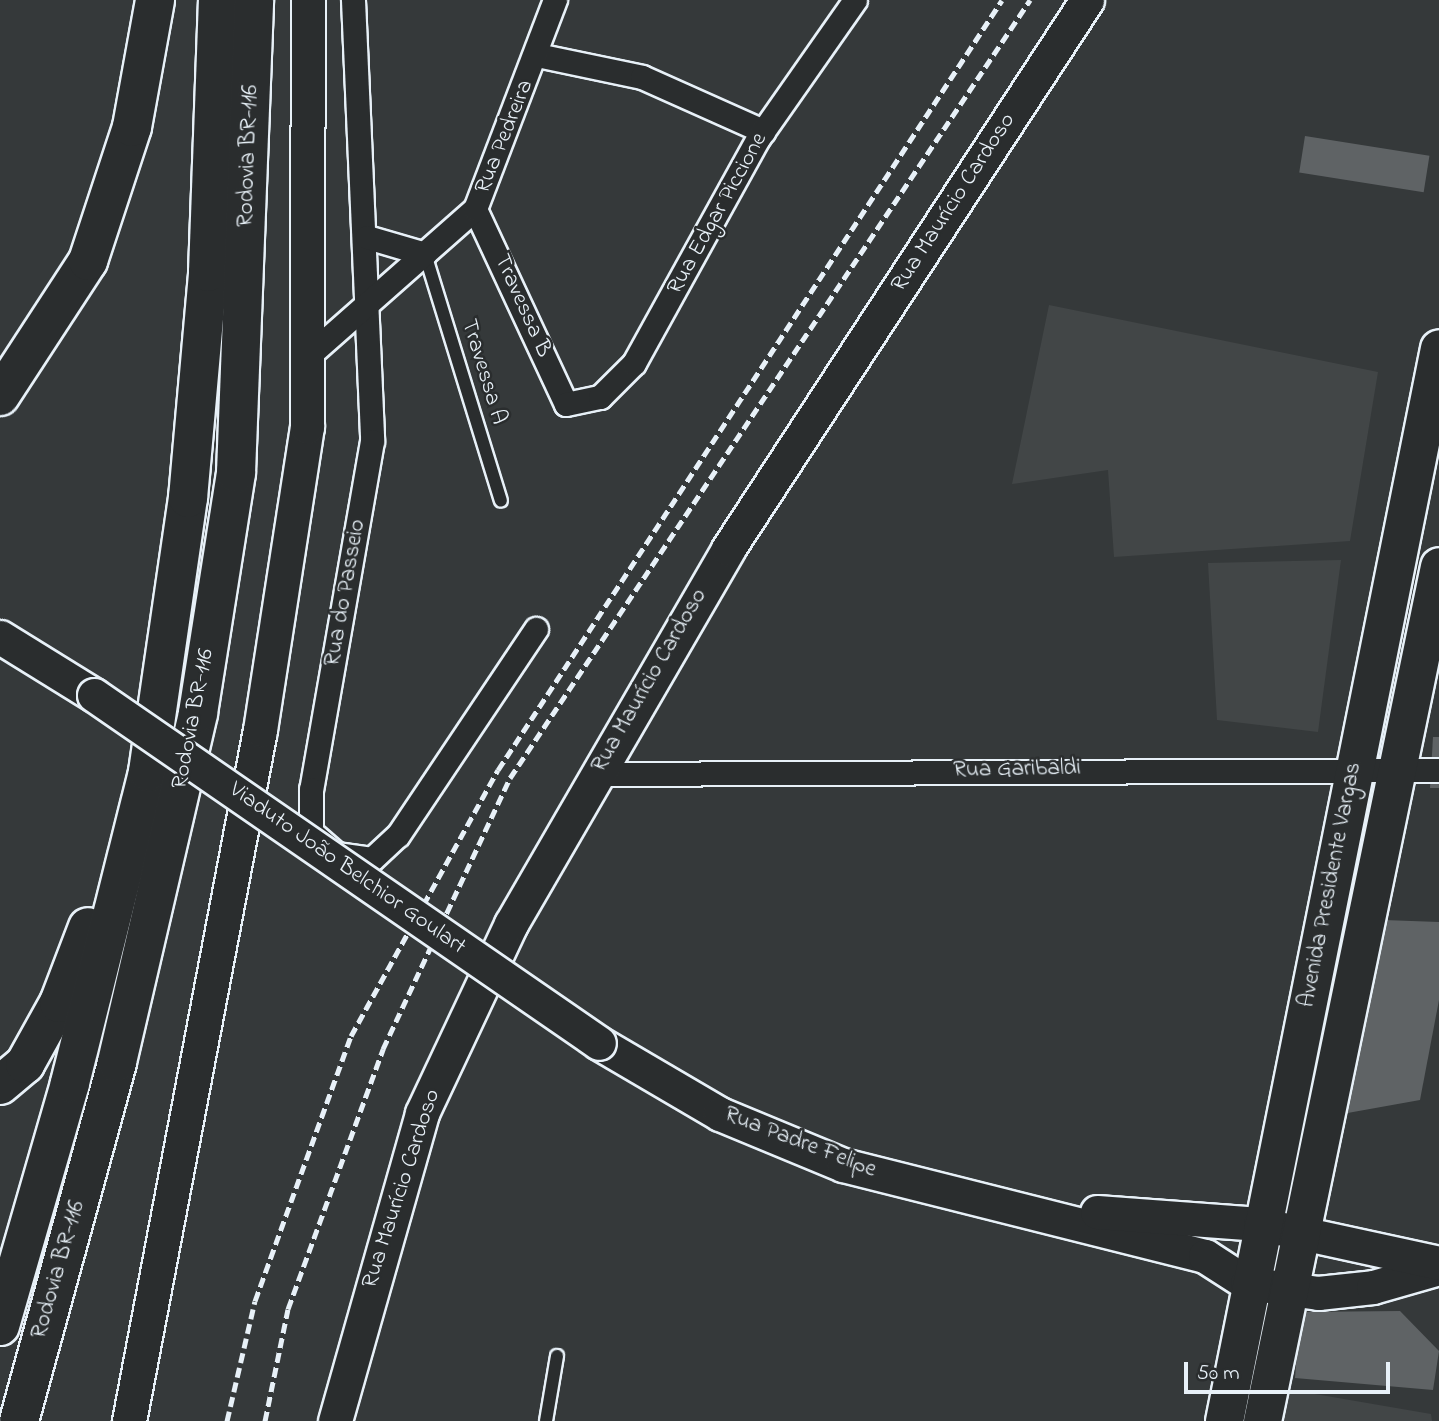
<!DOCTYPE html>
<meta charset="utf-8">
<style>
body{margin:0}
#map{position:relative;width:1439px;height:1421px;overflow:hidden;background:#35393a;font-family:"Indie Flower",sans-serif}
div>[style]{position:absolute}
.built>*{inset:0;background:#424647}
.building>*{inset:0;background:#5f6365;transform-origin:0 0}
.roads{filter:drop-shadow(2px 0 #e8f1f8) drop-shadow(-2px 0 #e8f1f8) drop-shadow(0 2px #e8f1f8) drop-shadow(0 -2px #e8f1f8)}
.lane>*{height:12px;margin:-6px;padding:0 6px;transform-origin:6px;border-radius:6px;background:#2a2d2e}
.street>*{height:23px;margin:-11.5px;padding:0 11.5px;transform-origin:11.5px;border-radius:11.5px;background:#2a2d2e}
.secondary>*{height:33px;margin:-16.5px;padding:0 16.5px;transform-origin:16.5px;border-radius:16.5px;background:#2a2d2e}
.primary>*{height:37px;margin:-18.5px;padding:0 18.5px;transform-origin:18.5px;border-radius:18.5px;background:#2a2d2e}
.highway>*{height:38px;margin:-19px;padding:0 19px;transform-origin:19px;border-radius:19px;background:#2a2d2e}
.rail>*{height:5px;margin-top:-2.5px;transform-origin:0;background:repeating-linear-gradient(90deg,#e8f1f8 0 10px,transparent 0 15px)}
.bridges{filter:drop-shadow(2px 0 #e8f1f8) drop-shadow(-2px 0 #e8f1f8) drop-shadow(0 2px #e8f1f8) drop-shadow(0 -2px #e8f1f8)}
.secondary-bridge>*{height:33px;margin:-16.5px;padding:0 16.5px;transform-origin:16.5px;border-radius:16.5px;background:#2a2d2e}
span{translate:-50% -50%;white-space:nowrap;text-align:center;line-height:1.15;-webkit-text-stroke:5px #2a2d2e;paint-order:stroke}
.street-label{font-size:23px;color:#e8f1f8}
.scale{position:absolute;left:1184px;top:1362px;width:206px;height:32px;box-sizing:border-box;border:4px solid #e8f1f8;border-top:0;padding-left:9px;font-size:21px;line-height:24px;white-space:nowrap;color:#e8f1f8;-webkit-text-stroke:5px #2a2d2e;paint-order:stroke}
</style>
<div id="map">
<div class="built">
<div style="clip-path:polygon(1049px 305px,1378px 372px,1350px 541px,1114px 557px,1108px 470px,1012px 484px)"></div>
<div style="clip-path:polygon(1341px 560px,1318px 732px,1217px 720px,1208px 563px)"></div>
<div style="clip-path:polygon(1286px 1389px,1431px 1414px,1432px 1421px,1282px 1421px)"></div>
</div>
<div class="building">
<div style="left:1305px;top:136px;width:126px;height:37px;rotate:9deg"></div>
<div style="clip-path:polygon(1433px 737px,1439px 737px,1439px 788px,1430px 788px)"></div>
<div style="clip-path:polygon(1384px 920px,1439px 922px,1439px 1000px,1420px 1100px,1342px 1114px)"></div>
<div style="clip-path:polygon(1400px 1311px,1439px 1351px,1433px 1390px,1295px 1378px,1300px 1312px)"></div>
</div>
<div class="roads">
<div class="lane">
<div style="left:425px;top:254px;width:258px;rotate:72.9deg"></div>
<div style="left:546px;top:1421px;width:66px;rotate:-80.4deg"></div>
</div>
<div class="street">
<div style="left:353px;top:0;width:441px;rotate:87.5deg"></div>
<div style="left:372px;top:441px;width:353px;rotate:99.9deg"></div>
<div style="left:311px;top:789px;width:43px;rotate:90deg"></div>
<div style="left:311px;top:832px;width:33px;rotate:41deg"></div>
<div style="left:336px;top:854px;width:36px;rotate:8deg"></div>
<div style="left:372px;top:859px;width:35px;rotate:-43deg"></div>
<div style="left:398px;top:835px;width:248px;rotate:-56.2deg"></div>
<div style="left:537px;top:55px;width:107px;rotate:11.8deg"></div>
<div style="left:642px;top:77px;width:133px;rotate:24.1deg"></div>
<div style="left:475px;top:209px;width:215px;rotate:65deg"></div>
<div style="left:566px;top:404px;width:35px;rotate:-12deg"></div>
<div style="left:600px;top:397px;width:48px;rotate:-45deg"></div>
<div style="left:634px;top:363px;width:258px;rotate:-61.1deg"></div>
<div style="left:759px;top:137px;width:167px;rotate:-55deg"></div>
<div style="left:367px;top:237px;width:60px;rotate:16.3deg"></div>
<div style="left:308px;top:356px;width:222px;rotate:-41.4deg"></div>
<div style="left:475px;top:209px;width:224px;rotate:-69.1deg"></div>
<div style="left:596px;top:774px;width:843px;rotate:-0.27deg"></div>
</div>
<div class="secondary">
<div style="left:0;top:637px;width:110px;rotate:31.7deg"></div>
<div style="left:599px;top:1043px;width:140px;rotate:30.4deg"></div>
<div style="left:720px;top:1114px;width:133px;rotate:22.5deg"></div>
<div style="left:843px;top:1165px;width:373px;rotate:14.1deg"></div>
<div style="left:1205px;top:1256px;width:50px;rotate:32.7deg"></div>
<div style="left:1247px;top:1283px;width:72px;rotate:8deg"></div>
<div style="left:1318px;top:1293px;width:55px;rotate:-6.2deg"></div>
<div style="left:1373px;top:1287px;width:69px;rotate:-16.1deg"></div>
<div style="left:1097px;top:1212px;width:163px;rotate:4.2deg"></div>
<div style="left:1260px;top:1224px;width:183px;rotate:12.3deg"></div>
<div style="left:129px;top:1421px;width:703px;rotate:-79.27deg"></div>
<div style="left:260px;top:730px;width:307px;rotate:-81.2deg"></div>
<div style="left:307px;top:427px;width:427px;rotate:-89.9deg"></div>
<div style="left:335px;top:1421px;width:320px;rotate:-74.2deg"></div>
<div style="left:422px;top:1113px;width:209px;rotate:-64.8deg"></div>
<div style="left:511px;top:924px;width:433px;rotate:-59.9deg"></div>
<div style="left:728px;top:549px;width:656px;rotate:-56.82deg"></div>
</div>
<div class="primary">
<div style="left:1224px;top:1421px;width:1094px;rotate:-78.67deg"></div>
<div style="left:1262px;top:1421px;width:873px;rotate:-78.3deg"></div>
</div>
<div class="highway">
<div style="left:0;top:396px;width:161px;rotate:-56.9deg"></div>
<div style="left:88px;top:261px;width:141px;rotate:-71.8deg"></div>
<div style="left:132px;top:127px;width:129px;rotate:-79.7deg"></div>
<div style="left:0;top:1085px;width:33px;rotate:-40deg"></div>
<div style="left:25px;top:1064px;width:70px;rotate:-60.9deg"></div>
<div style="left:59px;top:1003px;width:81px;rotate:-69.1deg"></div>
<div style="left:0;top:1326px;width:253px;rotate:-73.9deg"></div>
<div style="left:70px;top:1083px;width:321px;rotate:-75.9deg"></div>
<div style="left:148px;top:772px;width:277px;rotate:-81.7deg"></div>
<div style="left:188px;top:498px;width:227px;rotate:-84.9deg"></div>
<div style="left:208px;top:272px;width:272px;rotate:-87.9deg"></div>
<div style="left:19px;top:1421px;width:372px;rotate:-74.7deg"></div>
<div style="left:117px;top:1062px;width:358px;rotate:-76.9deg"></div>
<div style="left:198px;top:713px;width:243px;rotate:-81deg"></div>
<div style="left:236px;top:473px;width:473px;rotate:-87.8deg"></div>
</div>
</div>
<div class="rail">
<div style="left:227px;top:1421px;width:123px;rotate:-76.9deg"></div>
<div style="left:255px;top:1301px;width:282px;rotate:-70.1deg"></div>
<div style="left:351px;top:1036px;width:304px;rotate:-61.1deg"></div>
<div style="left:498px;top:770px;width:920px;rotate:-56.79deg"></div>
<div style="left:265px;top:1421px;width:114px;rotate:-78.4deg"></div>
<div style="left:288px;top:1309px;width:277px;rotate:-69.9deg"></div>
<div style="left:383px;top:1049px;width:299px;rotate:-64.9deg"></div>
<div style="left:510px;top:778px;width:936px;rotate:-56.24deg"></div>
</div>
<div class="bridges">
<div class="secondary-bridge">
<div style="left:94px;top:695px;width:613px;rotate:34.57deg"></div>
</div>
</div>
<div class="street-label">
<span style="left:505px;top:137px;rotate:-68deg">Rua Pedreira</span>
<span style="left:249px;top:156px;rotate:-88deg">Rodovia BR-116</span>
<span style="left:954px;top:203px;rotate:-57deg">Rua Maurício Cardoso</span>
<span style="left:718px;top:214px;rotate:-61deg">Rua Edgar Piccione</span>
<span style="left:522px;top:306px;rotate:66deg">Travessa B</span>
<span style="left:483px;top:372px;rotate:73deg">Travessa A</span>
<span style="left:346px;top:593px;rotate:-80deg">Rua do Passeio</span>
<span style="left:650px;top:681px;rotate:-60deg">Rua Maurício Cardoso</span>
<span style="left:194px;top:719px;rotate:-79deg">Rodovia BR-116</span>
<span style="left:1017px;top:770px;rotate:-1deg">Rua Garibaldi</span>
<span style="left:347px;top:869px;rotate:35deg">Viaduto João Belchior Goulart</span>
<span style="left:1331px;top:885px;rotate:-79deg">Avenida Presidente Vargas</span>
<span style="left:800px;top:1143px;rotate:21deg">Rua Padre Felipe</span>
<span style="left:402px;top:1189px;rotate:-72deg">Rua Maurício Cardoso</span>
<span style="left:59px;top:1270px;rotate:-74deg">Rodovia BR-116</span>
</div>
<div class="scale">50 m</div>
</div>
